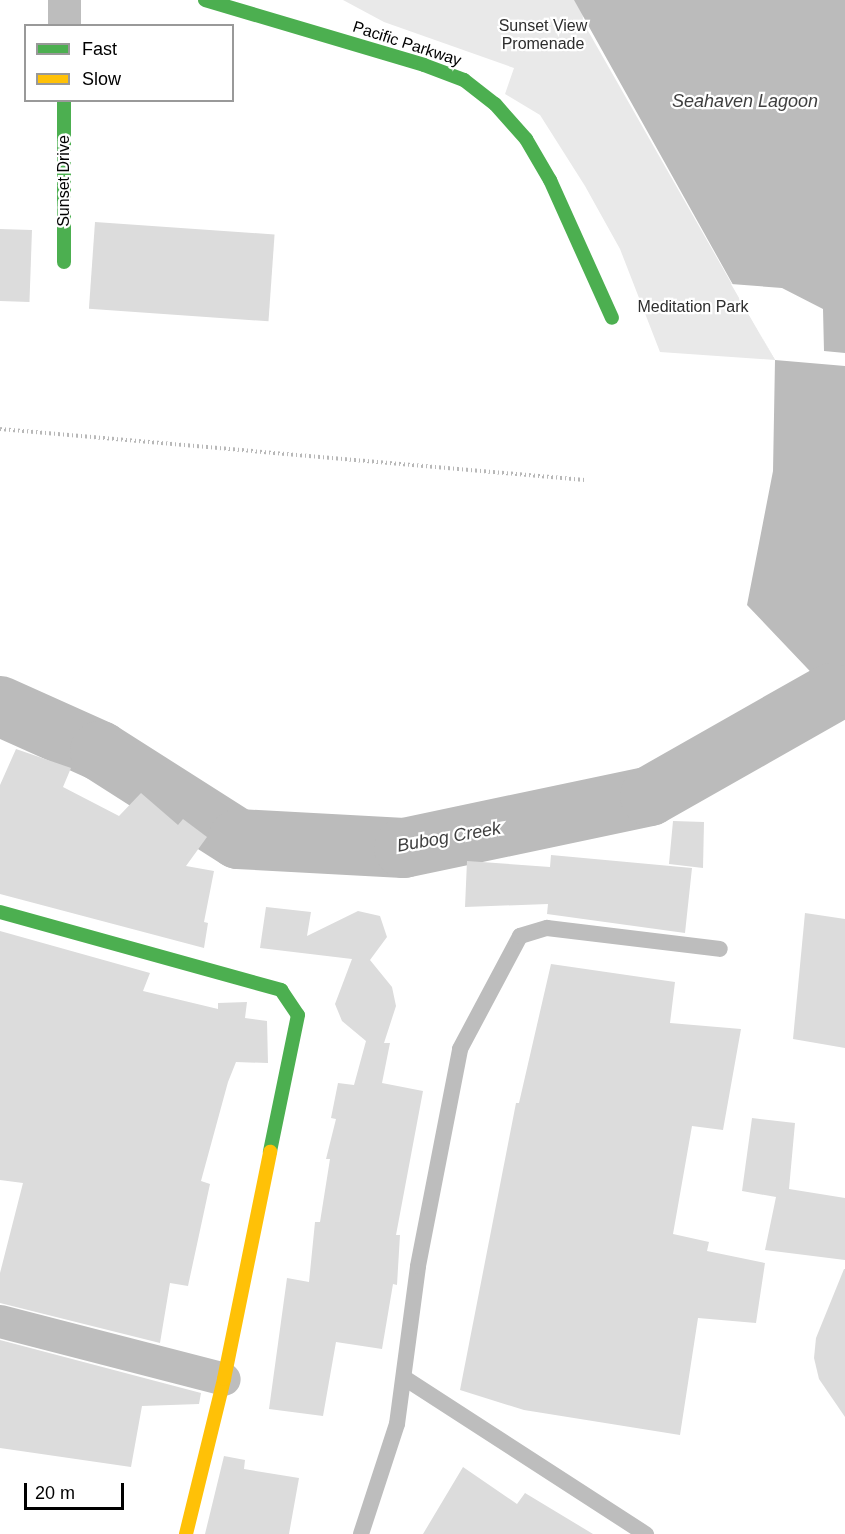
<!DOCTYPE html>
<style>
body{margin:0}
#map{position:relative;width:845px;height:1534px;overflow:hidden;background:#fff;font-family:Arial,sans-serif}
div>[style]{position:absolute}
.green>*{inset:0;background:#e9e9e9}
.water>*{inset:0;background:#bbb}
.pier>*{inset:0;background:#fff}
.river>*{height:60px;margin:-30px;padding:0 30px;transform-origin:30px;border-radius:30px;background:#bbb}
.building>*{inset:0;background:#dcdcdc;transform-origin:0 0}
.path>*{height:4px;margin-top:-2px;transform-origin:0;background:repeating-linear-gradient(90deg,#b8b8b8 0 1.5px,transparent 0 4.5px)}
.lane>*{height:16px;margin:-8px;padding:0 8px;transform-origin:8px;border-radius:8px;background:#bdbdbd}
.street>*{height:33px;margin:-16.5px;padding:0 16.5px;transform-origin:16.5px;border-radius:16.5px;background:#bdbdbd}
.fast>*{height:14px;margin:-7px;padding:0 7px;transform-origin:7px;border-radius:7px;background:#4caf50}
.slow>*{height:14px;margin:-7px;padding:0 7px;transform-origin:7px;border-radius:7px;background:#ffc107}
span{translate:-50% -50%;white-space:nowrap;text-align:center;line-height:1.15;-webkit-text-stroke:4.5px #fff;paint-order:stroke}
.park-label{font-size:16px;color:#2e2e2e}
.street-label{font-size:16px;color:#000}
.water-label{font-size:18px;color:#3f3f3f;font-style:italic}
.legend{position:absolute;left:24px;top:24px;width:210px;height:78px;box-sizing:border-box;background:#fff;border:2px solid #999;margin:0;padding:8px 10px;list-style:none;font-size:18px;color:#000}
.legend li{display:flex;align-items:center;gap:12px;height:30px}
.legend b{width:30px;border:2px solid #999}
.scale{position:absolute;left:24px;top:1483px;width:100px;height:27px;box-sizing:border-box;border:3px solid #000;border-top:0;padding-left:8px;font-size:18px;line-height:21px;white-space:nowrap;color:#000;-webkit-text-stroke:4px #fff;paint-order:stroke}
</style>
<div id="map">
<div class="green">
<div style="clip-path:polygon(343px 0,582px 0,583px 22px,775px 360px,660px 352px,620px 249px,585px 186px,540px 115px,505px 94px,514px 68px,384px 22px)"></div>
</div>
<div class="water">
<div style="clip-path:polygon(574px 0,845px 0,845px 708px,747px 605px,773px 471px,775px 360px)"></div>
</div>
<div class="pier">
<div style="clip-path:polygon(731px 284px,782px 288px,823px 309px,824px 351px,845px 353px,845px 366px,775px 360px)"></div>
</div>
<div class="river">
<div style="left:0;top:706px;width:110px;rotate:24.2deg"></div>
<div style="left:100px;top:751px;width:164px;rotate:32.5deg"></div>
<div style="left:238px;top:839px;width:166px;rotate:3.1deg"></div>
<div style="left:404px;top:848px;width:251px;rotate:-11.9deg"></div>
<div style="left:650px;top:796px;width:208px;rotate:-29.6deg"></div>
</div>
<div class="building">
<div style="left:95px;top:222px;width:180px;height:87px;rotate:4deg"></div>
<div style="left:0;top:229px;width:32px;height:72px;rotate:2deg"></div>
<div style="clip-path:polygon(16px 749px,71px 768px,63px 787px,119px 816px,141px 793px,178px 825px,183px 819px,207px 837px,186px 866px,214px 871px,204px 922px,208px 923px,204px 948px,0 894px,0 785px)"></div>
<div style="clip-path:polygon(673px 821px,704px 822px,703px 868px,669px 864px)"></div>
<div style="clip-path:polygon(551px 855px,692px 868px,685px 933px,547px 914px,548px 904px,465px 907px,467px 861px,550px 867px)"></div>
<div style="clip-path:polygon(266px 907px,311px 912px,307px 936px,358px 911px,380px 916px,387px 937px,370px 960px,392px 987px,396px 1006px,384px 1043px,390px 1043px,382px 1083px,423px 1091px,396px 1235px,400px 1235px,397px 1285px,393px 1284px,382px 1349px,336px 1342px,323px 1416px,269px 1409px,287px 1278px,309px 1282px,315px 1222px,320px 1222px,330px 1159px,326px 1159px,336px 1119px,331px 1118px,338px 1083px,354px 1085px,366px 1041px,342px 1021px,335px 1004px,352px 959px,260px 948px)"></div>
<div style="clip-path:polygon(805px 913px,845px 919px,845px 1048px,793px 1039px)"></div>
<div style="clip-path:polygon(0 931px,150px 973px,143px 991px,218px 1009px,218px 1003px,247px 1002px,245px 1018px,267px 1021px,268px 1063px,236px 1062px,228px 1082px,201px 1181px,210px 1184px,188px 1286px,170px 1283px,160px 1343px,0 1303px,0 1273px,23px 1183px,0 1180px)"></div>
<div style="clip-path:polygon(551px 964px,675px 982px,670px 1023px,741px 1029px,723px 1130px,692px 1126px,673px 1234px,709px 1242px,707px 1251px,765px 1263px,756px 1323px,698px 1318px,680px 1435px,524px 1410px,460px 1390px,516px 1103px,519px 1103px)"></div>
<div style="clip-path:polygon(752px 1118px,795px 1123px,789px 1189px,845px 1198px,845px 1260px,765px 1250px,776px 1197px,742px 1191px)"></div>
<div style="clip-path:polygon(844px 1269px,845px 1269px,845px 1417px,819px 1379px,814px 1358px,816px 1338px)"></div>
<div style="clip-path:polygon(0 1340px,201px 1393px,199px 1404px,142px 1406px,131px 1467px,0 1448px)"></div>
<div style="clip-path:polygon(224px 1456px,245px 1460px,244px 1469px,299px 1478px,289px 1534px,205px 1534px)"></div>
<div style="clip-path:polygon(463px 1467px,517px 1504px,525px 1493px,593px 1534px,423px 1534px)"></div>
</div>
<div class="path">
<div style="left:0;top:429px;width:587px;rotate:4.98deg"></div>
</div>
<div class="lane">
<div style="left:406px;top:1379px;width:286px;rotate:32.9deg"></div>
<div style="left:361px;top:1534px;width:116px;rotate:-71.9deg"></div>
<div style="left:397px;top:1424px;width:159px;rotate:-82.4deg"></div>
<div style="left:418px;top:1266px;width:221px;rotate:-79deg"></div>
<div style="left:460px;top:1049px;width:128px;rotate:-62deg"></div>
<div style="left:520px;top:936px;width:28px;rotate:-17deg"></div>
<div style="left:547px;top:928px;width:174px;rotate:6.9deg"></div>
</div>
<div class="street">
<div style="left:64px;top:26px;width:26px;rotate:-90deg"></div>
<div style="left:0;top:1321px;width:231px;rotate:14.5deg"></div>
</div>
<div class="fast">
<div style="left:205px;top:0;width:228px;rotate:16.5deg"></div>
<div style="left:424px;top:65px;width:43px;rotate:20.6deg"></div>
<div style="left:464px;top:80px;width:39px;rotate:38deg"></div>
<div style="left:495px;top:104px;width:47px;rotate:48.5deg"></div>
<div style="left:526px;top:139px;width:48px;rotate:59.7deg"></div>
<div style="left:550px;top:180px;width:151px;rotate:65.8deg"></div>
<div style="left:64px;top:100px;width:162px;rotate:90deg"></div>
<div style="left:0;top:912px;width:292px;rotate:15.5deg"></div>
<div style="left:281px;top:990px;width:30px;rotate:56deg"></div>
<div style="left:298px;top:1015px;width:140px;rotate:101.6deg"></div>
</div>
<div class="slow">
<div style="left:186px;top:1534px;width:160px;rotate:-76.2deg"></div>
<div style="left:224px;top:1379px;width:232px;rotate:-78.5deg"></div>
</div>
<div class="park-label">
<span style="left:543px;top:35px">Sunset View<br>Promenade</span>
<span style="left:693px;top:307px">Meditation Park</span>
</div>
<div class="street-label">
<span style="left:407px;top:44px;rotate:18deg">Pacific Parkway</span>
<span style="left:64px;top:181px;rotate:-90deg">Sunset Drive</span>
</div>
<div class="water-label">
<span style="left:745px;top:101px">Seahaven Lagoon</span>
<span style="left:449px;top:837px;rotate:-10deg">Bubog Creek</span>
</div>
<ul class="legend">
<li><b style="height:8px;background:#4caf50"></b>Fast</li>
<li><b style="height:8px;background:#ffc107"></b>Slow</li>
</ul>
<div class="scale">20 m</div>
</div>
